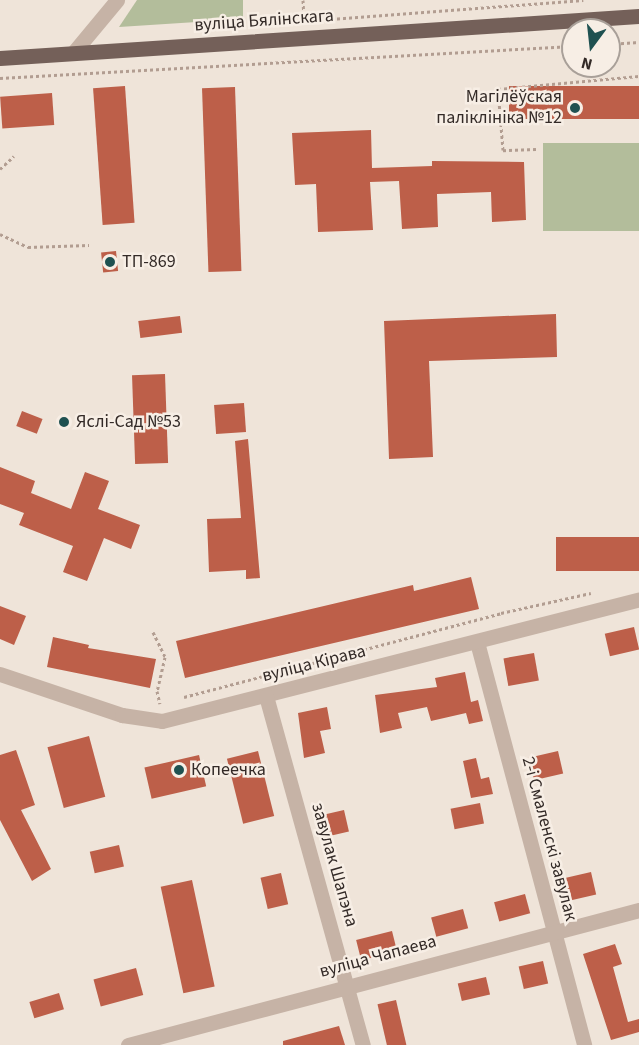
<!DOCTYPE html>
<meta charset="utf-8">
<style>
body{margin:0}
#map{position:relative;width:639px;height:1045px;overflow:hidden;background:#efe4d9;font-family:"Source Sans 3",sans-serif}
div>[style]{position:absolute}
.green>*{inset:0;background:#b3bd9b;transform-origin:0 0}
.building>*{inset:0;background:#bd5f49;transform-origin:0 0}
.path>*{height:3px;margin-top:-1.5px;transform-origin:0;background:repeating-linear-gradient(90deg,#b29d91 0 3px,transparent 0 6px)}
.minor>*{height:15px;margin:-7.5px;padding:0 7.5px;transform-origin:7.5px;border-radius:7.5px;background:#c6b3a6}
.major>*{height:15px;margin:-7.5px;padding:0 7.5px;transform-origin:7.5px;border-radius:7.5px;background:#746059}
.dots>*{width:16px;height:16px;translate:-50% -50%;box-sizing:border-box;border:3px solid #f7eee5;border-radius:50%}
span{translate:-50% -50%;white-space:nowrap;text-align:center;line-height:1.15;-webkit-text-stroke:5px #f7eee5;paint-order:stroke}
.street-label{font-size:18px;color:#332a27}
.poi-label{font-size:18px;color:#332a27}
.right{translate:-100% -50%;text-align:right}
.left{translate:0 -50%;text-align:left}
.north{position:absolute;left:561px;top:18px;width:60px;height:60px;box-sizing:border-box;background:#f7eee5;border:2px solid #a9a099;border-radius:50%;rotate:195deg;font-size:16px;font-weight:700;line-height:24px;text-align:center;color:#332a27}
.north::after{content:'';display:block;margin:auto;width:21px;height:27px;background:#1f5151;clip-path:polygon(50% 0,100% 100%,50% 72%,0 100%)}
</style>
<div id="map">
<div class="green">
<div style="clip-path:polygon(137px 0,243px 0,243px 19px,119px 27px)"></div>
<div style="left:639px;top:143px;width:88px;height:96px;rotate:90deg"></div>
</div>
<div class="building">
<div style="left:125px;top:86px;width:137px;height:32px;rotate:86deg"></div>
<div style="left:639px;top:86px;width:33px;height:130px;rotate:90deg"></div>
<div style="left:235px;top:87px;width:184px;height:33px;rotate:88deg"></div>
<div style="left:52px;top:93px;width:32px;height:52px;rotate:86deg"></div>
<div style="clip-path:polygon(371px 130px,372px 168px,432px 166px,432px 161px,524px 162px,526px 220px,492px 222px,491px 192px,437px 194px,438px 227px,402px 229px,399px 181px,370px 182px,373px 230px,318px 232px,316px 184px,295px 185px,292px 133px)"></div>
<div style="left:116px;top:251px;width:20px;height:15px;rotate:84deg"></div>
<div style="clip-path:polygon(556px 314px,557px 357px,429px 361px,433px 457px,389px 459px,384px 321px)"></div>
<div style="left:180px;top:316px;width:17px;height:42px;rotate:83deg"></div>
<div style="left:165px;top:374px;width:89px;height:33px;rotate:88deg"></div>
<div style="left:244px;top:403px;width:29px;height:30px;rotate:86deg"></div>
<div style="left:22px;top:411px;width:22px;height:16px;rotate:21deg"></div>
<div style="clip-path:polygon(248px 439px,260px 578px,246px 579px,246px 570px,209px 572px,207px 519px,241px 518px,235px 441px)"></div>
<div style="clip-path:polygon(0 467px,35px 481px,31px 493px,71px 509px,85px 472px,109px 481px,98px 509px,140px 525px,131px 549px,104px 538px,87px 581px,63px 572px,73px 546px,19px 525px,24px 513px,0 504px)"></div>
<div style="left:639px;top:537px;width:34px;height:83px;rotate:90deg"></div>
<div style="clip-path:polygon(471px 577px,479px 609px,185px 678px,176px 641px,413px 585px,414px 591px)"></div>
<div style="clip-path:polygon(0 606px,26px 616px,14px 645px,0 639px)"></div>
<div style="left:634px;top:627px;width:23px;height:30px;rotate:77deg"></div>
<div style="clip-path:polygon(53px 637px,89px 645px,88px 648px,156px 659px,150px 688px,47px 667px)"></div>
<div style="left:534px;top:653px;width:28px;height:31px;rotate:80deg"></div>
<div style="clip-path:polygon(465px 672px,471px 702px,478px 700px,483px 721px,469px 724px,466px 713px,431px 721px,427px 707px,398px 713px,402px 728px,380px 733px,375px 695px,437px 687px,435px 678px)"></div>
<div style="clip-path:polygon(327px 707px,331px 729px,320px 731px,325px 753px,304px 758px,298px 713px)"></div>
<div style="left:89px;top:736px;width:63px;height:43px;rotate:75deg"></div>
<div style="clip-path:polygon(16px 750px,35px 805px,21px 810px,51px 869px,32px 881px,0 820px,0 755px)"></div>
<div style="left:258px;top:751px;width:67px;height:32px;rotate:76deg"></div>
<div style="left:558px;top:751px;width:23px;height:30px;rotate:77deg"></div>
<div style="left:199px;top:755px;width:32px;height:56px;rotate:77deg"></div>
<div style="clip-path:polygon(476px 758px,481px 779px,489px 777px,493px 794px,471px 798px,463px 761px)"></div>
<div style="left:480px;top:803px;width:21px;height:30px;rotate:79deg"></div>
<div style="left:344px;top:810px;width:22px;height:30px;rotate:77deg"></div>
<div style="left:119px;top:845px;width:22px;height:30px;rotate:77deg"></div>
<div style="left:591px;top:872px;width:23px;height:30px;rotate:77deg"></div>
<div style="left:281px;top:873px;width:32px;height:21px;rotate:77deg"></div>
<div style="left:192px;top:880px;width:109px;height:32px;rotate:78deg"></div>
<div style="left:525px;top:894px;width:20px;height:32px;rotate:75deg"></div>
<div style="left:463px;top:909px;width:20px;height:33px;rotate:75deg"></div>
<div style="left:392px;top:931px;width:21px;height:37px;rotate:76deg"></div>
<div style="clip-path:polygon(615px 944px,622px 964px,613px 967px,628px 1022px,639px 1019px,639px 1032px,611px 1040px,583px 954px)"></div>
<div style="left:543px;top:961px;width:23px;height:25px;rotate:77deg"></div>
<div style="left:136px;top:968px;width:28px;height:44px;rotate:75deg"></div>
<div style="left:486px;top:977px;width:18px;height:29px;rotate:77deg"></div>
<div style="left:59px;top:993px;width:17px;height:31px;rotate:73deg"></div>
<div style="left:396px;top:1000px;width:46px;height:19px;rotate:77deg"></div>
<div style="clip-path:polygon(339px 1026px,345px 1045px,283px 1045px,283px 1041px)"></div>
</div>
<div class="path">
<div style="left:303px;top:0;width:21px;rotate:87deg"></div>
<div style="left:331px;top:19px;width:253px;rotate:-4.3deg"></div>
<div style="left:609px;top:44px;width:30px;rotate:-4deg"></div>
<div style="left:0;top:78px;width:574px;rotate:-3.2deg"></div>
<div style="left:536px;top:149px;width:33px;rotate:178deg"></div>
<div style="left:503px;top:150px;width:61px;rotate:-94.7deg"></div>
<div style="left:498px;top:89px;width:142px;rotate:-5.3deg"></div>
<div style="left:0;top:169px;width:19px;rotate:-43deg"></div>
<div style="left:0;top:234px;width:31px;rotate:25deg"></div>
<div style="left:28px;top:247px;width:61px;rotate:-1.9deg"></div>
<div style="left:153px;top:632px;width:28px;rotate:64deg"></div>
<div style="left:165px;top:657px;width:35px;rotate:103deg"></div>
<div style="left:157px;top:691px;width:13px;rotate:77deg"></div>
<div style="left:184px;top:697px;width:328px;rotate:-14.8deg"></div>
<div style="left:501px;top:613px;width:92px;rotate:-12.5deg"></div>
</div>
<div class="minor">
<div style="left:73px;top:53px;width:69px;rotate:-50.3deg"></div>
<div style="left:477px;top:642px;width:417px;rotate:75.1deg"></div>
<div style="left:0;top:674px;width:129px;rotate:18.6deg"></div>
<div style="left:122px;top:715px;width:40px;rotate:8.5deg"></div>
<div style="left:162px;top:721px;width:492px;rotate:-14.3deg"></div>
<div style="left:266px;top:696px;width:362px;rotate:74.5deg"></div>
<div style="left:128px;top:1045px;width:529px;rotate:-14.8deg"></div>
</div>
<div class="major">
<div style="left:0;top:58px;width:640px;rotate:-3.76deg"></div>
</div>
<div class="dots">
<div style="left:575px;top:108px;background:#1f5151"></div>
<div style="left:110px;top:262px;background:#1f5151"></div>
<div style="left:64px;top:422px;background:#1f5151"></div>
<div style="left:179px;top:770px;background:#1f5151"></div>
</div>
<div class="street-label">
<span style="left:264px;top:21px;rotate:-4deg">вуліца Бялінскага</span>
<span style="left:314px;top:664px;rotate:-14deg">вуліца Кірава</span>
<span style="left:549px;top:839px;rotate:75deg">2-і Смаленскі завулак</span>
<span style="left:334px;top:865px;rotate:74deg">завулак Шапэна</span>
<span style="left:378px;top:957px;rotate:-15deg">вуліца Чапаева</span>
</div>
<div class="poi-label">
<span class="right" style="left:562px;top:108px">Магілёўская<br>паліклініка №12</span>
<span class="left" style="left:122px;top:262px">ТП-869</span>
<span class="left" style="left:76px;top:422px">Яслі-Сад №53</span>
<span class="left" style="left:191px;top:770px">Копеечка</span>
</div>
<div class="north">N</div>
</div>
